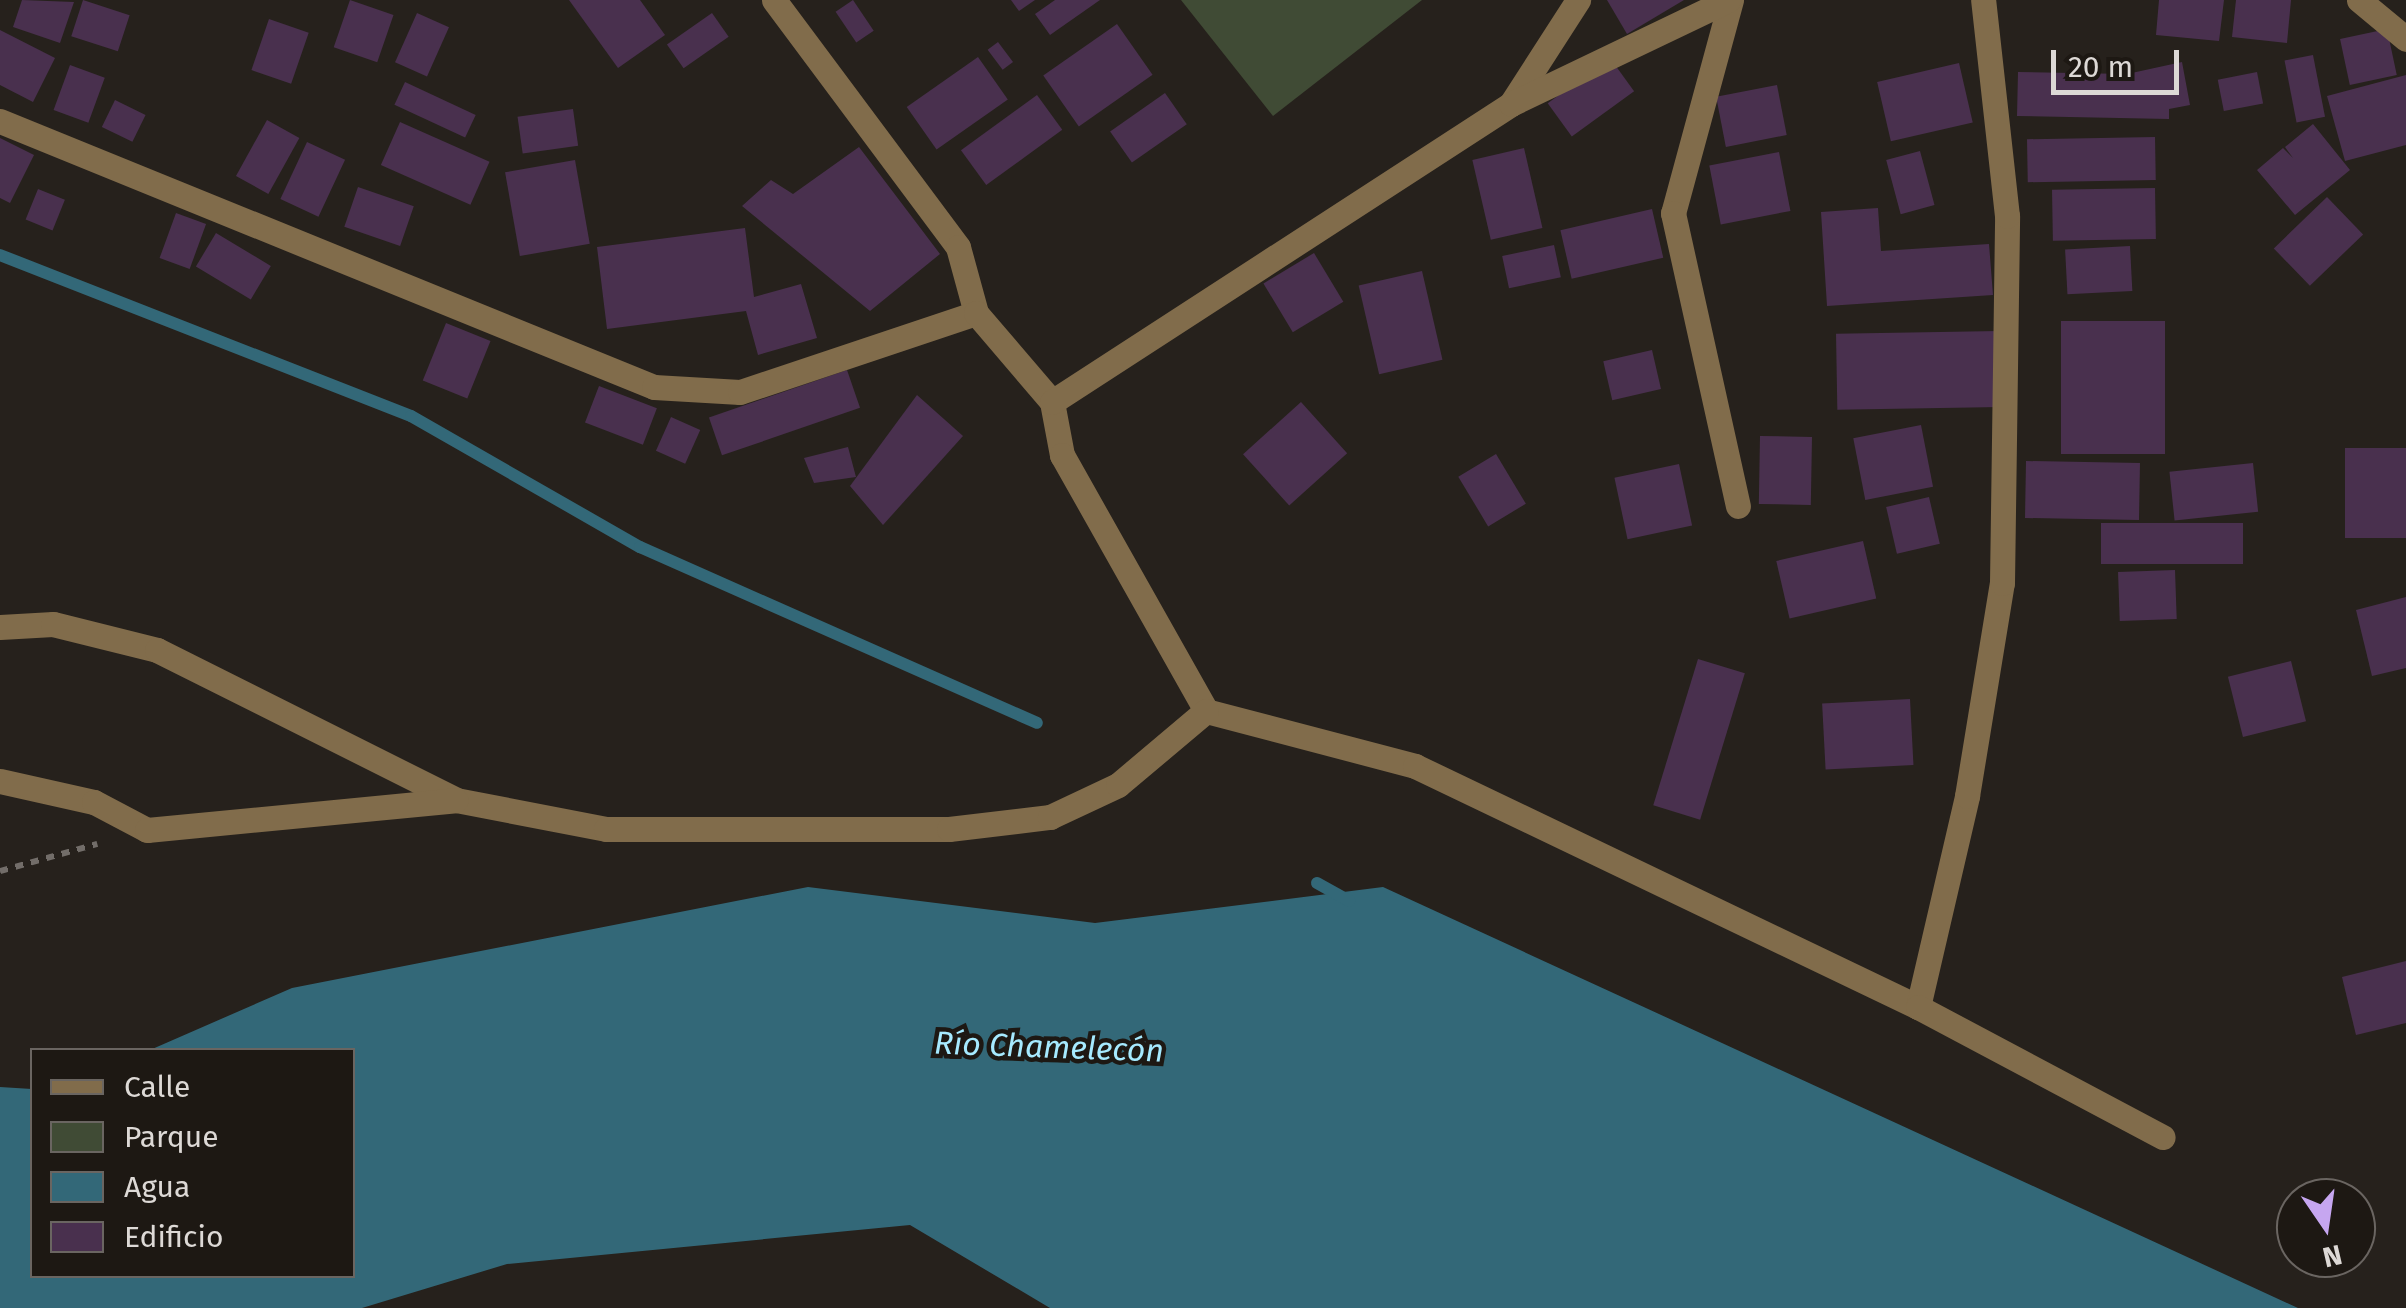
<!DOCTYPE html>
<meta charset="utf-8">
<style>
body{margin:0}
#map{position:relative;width:2406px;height:1308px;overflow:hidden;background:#26211c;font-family:"Fira Sans",sans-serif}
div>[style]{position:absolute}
.green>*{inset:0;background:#404b35}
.water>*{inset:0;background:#336878}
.stream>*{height:12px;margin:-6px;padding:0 6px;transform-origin:6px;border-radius:6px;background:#336878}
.building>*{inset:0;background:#49304e;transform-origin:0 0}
.path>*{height:6px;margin-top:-3px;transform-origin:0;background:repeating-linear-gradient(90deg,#726d69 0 8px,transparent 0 16px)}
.minor>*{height:25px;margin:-12.5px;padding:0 12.5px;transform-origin:12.5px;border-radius:12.5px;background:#816c4b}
span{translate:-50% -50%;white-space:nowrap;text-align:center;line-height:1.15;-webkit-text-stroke:9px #1d1813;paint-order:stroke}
.water-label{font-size:32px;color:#a6eaff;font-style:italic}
.legend{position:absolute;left:30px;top:1048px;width:325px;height:230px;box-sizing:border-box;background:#1d1813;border:2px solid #6a6561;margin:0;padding:12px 18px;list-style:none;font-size:30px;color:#ddd9d6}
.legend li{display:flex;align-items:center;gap:20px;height:50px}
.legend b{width:50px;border:2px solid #6a6561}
.north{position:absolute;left:2276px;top:1178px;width:100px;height:100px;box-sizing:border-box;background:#1d1813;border:2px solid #6a6561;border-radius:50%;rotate:167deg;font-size:28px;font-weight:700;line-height:40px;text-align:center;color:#ddd9d6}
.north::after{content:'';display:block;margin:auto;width:35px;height:45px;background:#c6a6f0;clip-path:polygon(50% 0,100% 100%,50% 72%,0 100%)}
.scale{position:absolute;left:2051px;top:50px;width:128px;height:45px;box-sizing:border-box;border:5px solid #ddd9d6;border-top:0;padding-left:12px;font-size:30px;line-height:35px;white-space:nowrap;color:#ddd9d6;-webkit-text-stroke:8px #1d1813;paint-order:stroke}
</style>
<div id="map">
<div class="green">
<div style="clip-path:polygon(1181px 0,1422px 0,1273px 116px)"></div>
</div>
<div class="water">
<div style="clip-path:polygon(808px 887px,1095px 923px,1383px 887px,2298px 1308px,1050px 1308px,910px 1225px,507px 1264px,362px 1308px,0 1308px,0 1087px,32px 1089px,32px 1276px,352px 1276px,352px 1050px,150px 1050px,292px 988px)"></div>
</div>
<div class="stream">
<div style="left:0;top:255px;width:441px;rotate:21.4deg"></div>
<div style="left:411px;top:416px;width:264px;rotate:29.8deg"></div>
<div style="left:640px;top:547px;width:434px;rotate:23.9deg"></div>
<div style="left:1317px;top:883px;width:37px;rotate:29deg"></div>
</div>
<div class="building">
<div style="clip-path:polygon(22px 0,74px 2px,60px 43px,13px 27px)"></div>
<div style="left:83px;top:0;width:49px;height:38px;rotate:18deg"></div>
<div style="left:350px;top:0;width:46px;height:50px;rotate:19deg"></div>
<div style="clip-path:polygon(569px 0,640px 0,665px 35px,618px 68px)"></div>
<div style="left:853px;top:0;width:37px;height:21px;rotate:56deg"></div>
<div style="clip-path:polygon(1011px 0,1035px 0,1019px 11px)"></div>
<div style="clip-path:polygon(1055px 0,1100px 0,1050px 35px,1035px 14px)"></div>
<div style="clip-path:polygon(1607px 0,1684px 0,1627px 34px)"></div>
<div style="clip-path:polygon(2159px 0,2224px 0,2219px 41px,2156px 35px)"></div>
<div style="clip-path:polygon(2236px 0,2291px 0,2287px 43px,2232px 37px)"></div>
<div style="left:417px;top:13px;width:35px;height:54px;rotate:24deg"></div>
<div style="left:712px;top:13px;width:29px;height:55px;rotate:55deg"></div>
<div style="left:269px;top:19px;width:42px;height:54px;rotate:19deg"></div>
<div style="left:1117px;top:24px;width:62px;height:90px;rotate:55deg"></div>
<div style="left:2387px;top:29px;width:47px;height:48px;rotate:78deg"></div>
<div style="clip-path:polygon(0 30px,55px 58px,33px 102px,0 85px)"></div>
<div style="left:998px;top:42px;width:25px;height:13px;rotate:53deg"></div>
<div style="left:2313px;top:55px;width:63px;height:29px;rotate:79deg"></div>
<div style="left:978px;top:57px;width:52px;height:87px;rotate:55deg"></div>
<div style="left:1610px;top:58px;width:41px;height:77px;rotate:54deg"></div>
<div style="clip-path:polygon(2182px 62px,2190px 105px,2169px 109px,2169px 119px,2017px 116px,2018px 72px,2127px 74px)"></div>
<div style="left:1959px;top:63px;width:61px;height:84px;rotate:77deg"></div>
<div style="left:70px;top:65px;width:37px;height:48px;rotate:20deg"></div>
<div style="left:2257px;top:72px;width:32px;height:40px;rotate:79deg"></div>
<div style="clip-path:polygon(2406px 75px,2406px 145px,2345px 161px,2327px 96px)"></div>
<div style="left:405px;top:82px;width:78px;height:25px;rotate:25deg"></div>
<div style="left:1777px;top:85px;width:51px;height:62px;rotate:79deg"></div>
<div style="left:1165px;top:93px;width:38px;height:67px;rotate:55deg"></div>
<div style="left:1037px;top:95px;width:43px;height:94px;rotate:54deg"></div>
<div style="left:115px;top:100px;width:34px;height:30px;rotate:26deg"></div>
<div style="left:573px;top:109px;width:37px;height:56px;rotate:82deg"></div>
<div style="left:267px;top:120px;width:37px;height:64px;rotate:29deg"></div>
<div style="left:400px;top:122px;width:98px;height:47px;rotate:24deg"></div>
<div style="clip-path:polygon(2313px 124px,2350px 170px,2295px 215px,2257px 170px,2283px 148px,2293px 158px,2285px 147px)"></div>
<div style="left:2155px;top:137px;width:43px;height:128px;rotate:89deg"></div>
<div style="clip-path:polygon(0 138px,34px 155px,10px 203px,0 198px)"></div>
<div style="left:307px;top:142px;width:42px;height:63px;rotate:25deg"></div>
<div style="clip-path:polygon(859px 147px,940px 254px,870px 311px,742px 206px,771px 180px,793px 194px)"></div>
<div style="left:1524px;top:148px;width:82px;height:53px;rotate:77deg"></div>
<div style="left:1920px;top:151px;width:56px;height:35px;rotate:75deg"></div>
<div style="left:1779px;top:152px;width:60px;height:71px;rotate:79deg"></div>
<div style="left:575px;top:160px;width:85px;height:71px;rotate:80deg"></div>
<div style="left:358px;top:187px;width:59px;height:42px;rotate:19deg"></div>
<div style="left:2155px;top:188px;width:51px;height:103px;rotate:89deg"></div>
<div style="left:38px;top:189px;width:29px;height:33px;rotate:22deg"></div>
<div style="left:2327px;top:197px;width:52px;height:74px;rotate:46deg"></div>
<div style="clip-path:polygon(1878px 208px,1881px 251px,1989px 244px,1993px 295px,1827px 306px,1821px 212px)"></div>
<div style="left:1652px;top:209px;width:50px;height:94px;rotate:77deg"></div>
<div style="left:176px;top:213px;width:32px;height:48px;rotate:20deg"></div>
<div style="clip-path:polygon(745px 228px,754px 297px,801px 284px,817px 338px,758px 355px,746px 311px,607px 329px,597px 247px)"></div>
<div style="left:216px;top:233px;width:64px;height:39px;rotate:31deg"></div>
<div style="left:1554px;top:245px;width:33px;height:53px;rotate:78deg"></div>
<div style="left:2130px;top:246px;width:45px;height:65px;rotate:87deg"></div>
<div style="left:1314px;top:253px;width:57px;height:59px;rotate:59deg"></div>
<div style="left:1422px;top:271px;width:91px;height:65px;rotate:77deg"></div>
<div style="left:2165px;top:321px;width:133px;height:104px;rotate:90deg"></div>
<div style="left:446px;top:323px;width:48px;height:62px;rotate:22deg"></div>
<div style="left:1999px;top:331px;width:76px;height:163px;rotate:89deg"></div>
<div style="left:1652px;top:350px;width:40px;height:50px;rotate:77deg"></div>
<div style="left:847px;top:370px;width:40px;height:146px;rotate:71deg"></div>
<div style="left:599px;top:386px;width:62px;height:39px;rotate:21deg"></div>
<div style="clip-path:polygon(917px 395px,963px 436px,883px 525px,850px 486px)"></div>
<div style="left:1301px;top:402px;width:69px;height:78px;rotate:48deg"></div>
<div style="left:671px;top:417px;width:32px;height:37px;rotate:24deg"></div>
<div style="left:1921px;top:425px;width:63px;height:69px;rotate:79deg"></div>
<div style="left:1760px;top:436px;width:52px;height:68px;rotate:1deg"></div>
<div style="clip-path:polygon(848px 447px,856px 477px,814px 483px,804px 458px)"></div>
<div style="left:2406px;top:448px;width:90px;height:61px;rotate:90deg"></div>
<div style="left:1496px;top:454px;width:58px;height:44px;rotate:59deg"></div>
<div style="left:2026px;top:461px;width:114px;height:57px;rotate:1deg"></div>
<div style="left:2253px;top:463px;width:49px;height:84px;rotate:84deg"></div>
<div style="left:1679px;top:464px;width:63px;height:66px;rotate:78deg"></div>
<div style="left:1929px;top:497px;width:48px;height:44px;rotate:77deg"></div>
<div style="left:2101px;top:523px;width:142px;height:41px"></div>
<div style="left:1863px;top:541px;width:59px;height:89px;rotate:77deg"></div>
<div style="left:2175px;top:570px;width:49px;height:57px;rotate:88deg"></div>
<div style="clip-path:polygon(2406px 597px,2406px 668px,2372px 676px,2356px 610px)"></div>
<div style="left:1698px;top:659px;width:49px;height:153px;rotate:17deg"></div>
<div style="left:2291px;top:661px;width:62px;height:65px;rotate:76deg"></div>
<div style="left:1910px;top:699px;width:66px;height:88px;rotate:87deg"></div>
<div style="clip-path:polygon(2406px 961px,2406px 1023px,2356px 1035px,2342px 977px)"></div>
</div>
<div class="path">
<div style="left:0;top:871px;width:101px;rotate:-15.6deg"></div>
</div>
<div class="minor">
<div style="left:774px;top:0;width:308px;rotate:53.3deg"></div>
<div style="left:958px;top:247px;width:68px;rotate:74.7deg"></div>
<div style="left:1731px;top:0;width:221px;rotate:105.2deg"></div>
<div style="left:1673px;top:213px;width:300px;rotate:77.5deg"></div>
<div style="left:2359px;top:0;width:61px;rotate:39.7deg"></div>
<div style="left:1511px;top:104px;width:124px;rotate:-57.2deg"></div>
<div style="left:0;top:121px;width:706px;rotate:22.13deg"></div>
<div style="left:654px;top:387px;width:86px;rotate:3.3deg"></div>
<div style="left:740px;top:392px;width:249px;rotate:-18.5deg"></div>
<div style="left:976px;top:313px;width:117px;rotate:49.5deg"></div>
<div style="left:1052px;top:402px;width:54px;rotate:79.3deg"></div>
<div style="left:1062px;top:455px;width:294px;rotate:60.6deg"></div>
<div style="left:1206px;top:711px;width:216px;rotate:14.7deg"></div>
<div style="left:1415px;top:766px;width:558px;rotate:25.6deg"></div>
<div style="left:1918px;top:1007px;width:217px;rotate:-76.9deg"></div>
<div style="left:1967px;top:796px;width:216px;rotate:-80.7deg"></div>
<div style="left:2002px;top:583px;width:367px;rotate:-89.2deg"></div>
<div style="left:2007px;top:216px;width:217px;rotate:-96.3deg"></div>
<div style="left:1052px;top:402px;width:547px;rotate:-32.99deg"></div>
<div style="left:1511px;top:104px;width:241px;rotate:-25.6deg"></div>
<div style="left:0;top:627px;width:53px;rotate:-3.2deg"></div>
<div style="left:53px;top:624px;width:107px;rotate:14deg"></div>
<div style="left:157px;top:650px;width:335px;rotate:26.6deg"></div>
<div style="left:456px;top:800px;width:153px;rotate:10.9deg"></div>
<div style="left:606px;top:829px;width:343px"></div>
<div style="left:949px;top:829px;width:102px;rotate:-6.8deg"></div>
<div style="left:1050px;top:817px;width:75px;rotate:-25.2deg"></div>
<div style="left:1118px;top:785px;width:115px;rotate:-40.1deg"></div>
<div style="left:0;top:781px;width:96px;rotate:12.6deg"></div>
<div style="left:94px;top:802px;width:60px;rotate:27.8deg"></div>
<div style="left:147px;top:830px;width:310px;rotate:-5.5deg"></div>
<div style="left:1918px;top:1007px;width:277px;rotate:28deg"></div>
</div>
<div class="water-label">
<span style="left:1049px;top:1047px;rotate:2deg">Río Chamelecón</span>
</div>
<ul class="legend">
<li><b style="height:12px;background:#816c4b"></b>Calle</li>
<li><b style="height:28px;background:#404b35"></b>Parque</li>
<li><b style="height:28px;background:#336878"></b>Agua</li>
<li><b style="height:28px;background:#49304e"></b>Edificio</li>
</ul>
<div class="north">N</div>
<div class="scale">20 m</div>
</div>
